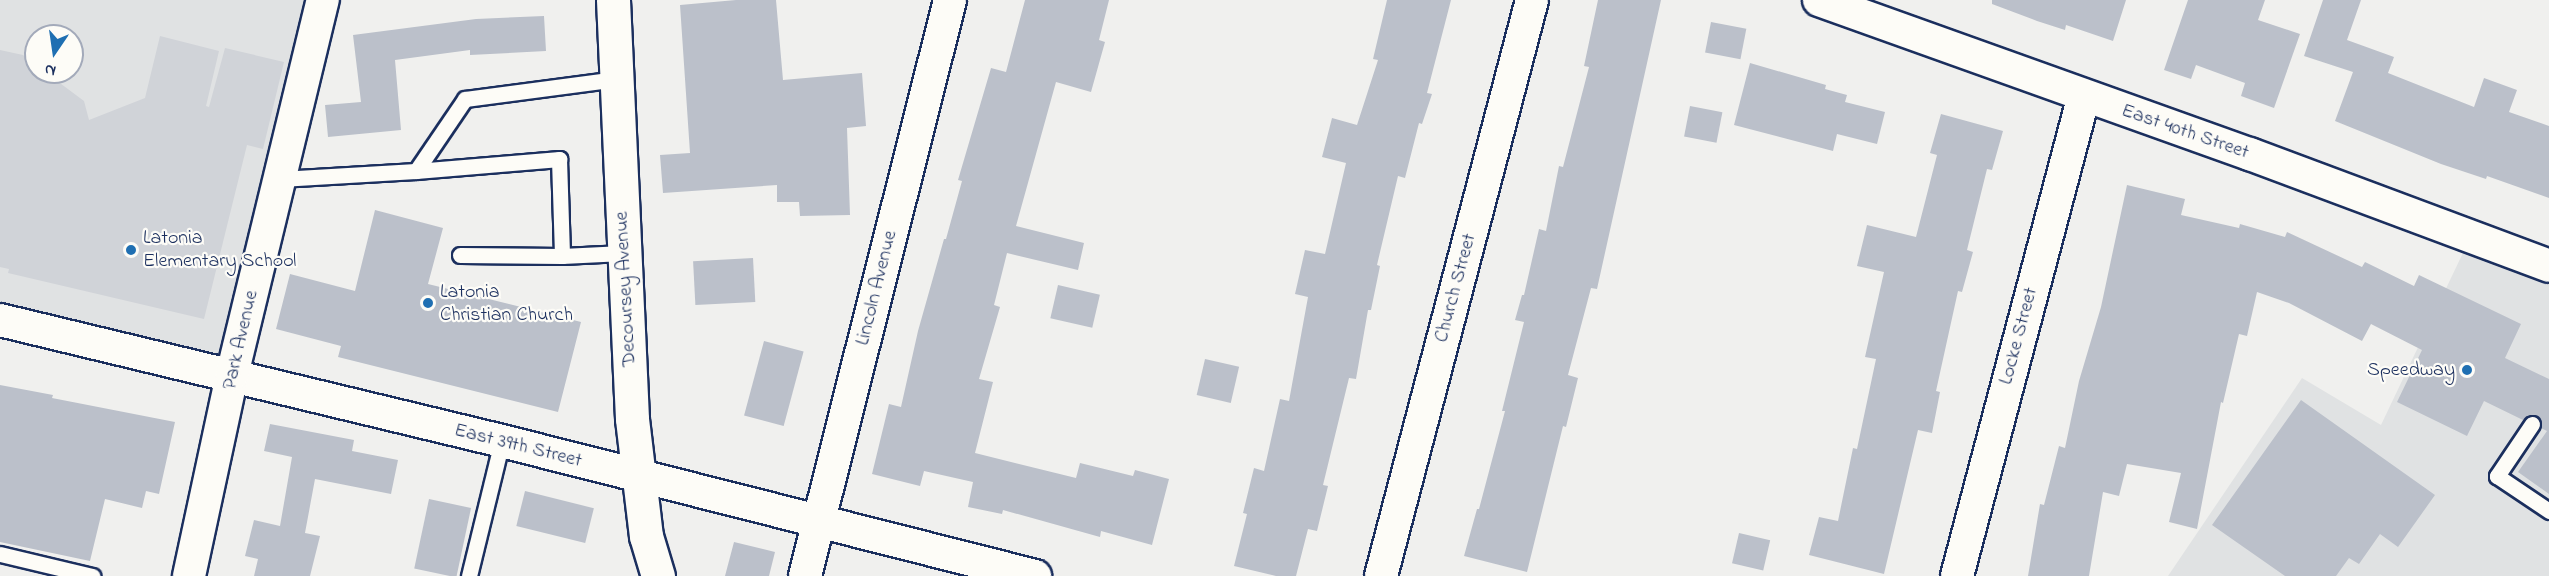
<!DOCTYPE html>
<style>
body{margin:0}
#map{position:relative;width:2549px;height:576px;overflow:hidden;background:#f0f0ee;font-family:"Indie Flower",sans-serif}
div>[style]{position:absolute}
.built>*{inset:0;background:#e0e2e3}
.green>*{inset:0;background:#d0d3d8}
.building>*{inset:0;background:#bbc0ca;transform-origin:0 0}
.roads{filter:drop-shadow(2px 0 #1b2f5e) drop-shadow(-2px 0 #1b2f5e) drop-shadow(0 2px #1b2f5e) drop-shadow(0 -2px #1b2f5e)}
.lane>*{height:15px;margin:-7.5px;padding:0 7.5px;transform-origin:7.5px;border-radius:7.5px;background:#fdfcf7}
.street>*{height:32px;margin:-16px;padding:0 16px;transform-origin:16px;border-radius:16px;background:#fdfcf7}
.secondary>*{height:33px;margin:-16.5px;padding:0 16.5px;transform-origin:16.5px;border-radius:16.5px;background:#fdfcf7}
.dots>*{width:16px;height:16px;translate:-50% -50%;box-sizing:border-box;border:3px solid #fdfcf7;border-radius:50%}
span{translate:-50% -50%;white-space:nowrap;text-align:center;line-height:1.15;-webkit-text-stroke:4.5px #fdfcf7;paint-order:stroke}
.street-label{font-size:20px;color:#1b2f5e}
.poi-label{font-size:20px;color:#1b2f5e}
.left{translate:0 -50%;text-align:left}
.right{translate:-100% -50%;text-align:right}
.north{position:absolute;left:24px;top:24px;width:60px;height:60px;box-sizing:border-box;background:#fdfcf7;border:2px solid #a3aaba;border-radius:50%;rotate:193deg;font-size:16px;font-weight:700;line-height:24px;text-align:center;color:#1b2f5e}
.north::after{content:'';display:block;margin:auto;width:21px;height:27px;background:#1f6fb2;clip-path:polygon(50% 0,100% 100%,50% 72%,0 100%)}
</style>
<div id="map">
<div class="built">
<div style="clip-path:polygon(evenodd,0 0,323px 0,232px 375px,0 320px,0 0,36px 36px,72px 36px,72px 72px,36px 72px,36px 36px)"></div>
<div style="clip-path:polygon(2471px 236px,2549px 266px,2549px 576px,2168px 576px,2302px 378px,2381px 425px)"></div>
</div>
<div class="green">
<div style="clip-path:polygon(160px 36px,219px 51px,206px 106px,209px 107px,225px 48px,284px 62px,263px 149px,247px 145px,204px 319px,8px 273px,9px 269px,0 267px,0 50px,23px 55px,36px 65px,36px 72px,45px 72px,84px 101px,89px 120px,145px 98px)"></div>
</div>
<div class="building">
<div style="clip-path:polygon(736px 0,776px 0,783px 80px,862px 73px,866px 126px,847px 128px,850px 215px,800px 216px,799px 202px,777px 202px,777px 185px,663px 193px,660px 155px,690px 153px,680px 5px)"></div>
<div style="clip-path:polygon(1025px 0,1109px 0,1099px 40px,1105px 42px,1091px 92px,1056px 82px,1016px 226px,1084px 243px,1078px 270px,1007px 253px,994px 305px,1000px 307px,979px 379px,993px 382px,975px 453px,1076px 478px,1080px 463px,1133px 476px,1135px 470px,1169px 479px,1152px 545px,1101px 531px,1100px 537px,1003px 510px,1002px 514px,968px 507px,973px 482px,924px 471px,920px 486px,872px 474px,889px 404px,901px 407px,918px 331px,944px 239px,946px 239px,962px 181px,958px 180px,991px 68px,1006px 72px)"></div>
<div style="clip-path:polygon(1387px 0,1451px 0,1427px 93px,1432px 94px,1422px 124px,1419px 123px,1405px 178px,1398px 176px,1377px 265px,1380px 266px,1371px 310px,1368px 310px,1356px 379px,1349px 378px,1323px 485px,1328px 486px,1317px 531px,1308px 529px,1296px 576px,1276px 576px,1234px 566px,1247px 514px,1243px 513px,1254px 468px,1264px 471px,1280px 399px,1289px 401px,1308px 297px,1295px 294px,1305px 250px,1325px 254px,1346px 163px,1322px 157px,1332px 118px,1357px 125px,1378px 60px,1373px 59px)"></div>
<div style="clip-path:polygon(1598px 0,1661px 0,1597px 289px,1591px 288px,1568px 375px,1578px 378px,1566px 427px,1563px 426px,1527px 572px,1464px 556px,1477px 509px,1479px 509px,1505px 411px,1502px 411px,1524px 322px,1515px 320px,1522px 295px,1524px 295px,1539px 229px,1546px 231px,1559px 166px,1563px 167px,1589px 67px,1584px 66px)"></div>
<div style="clip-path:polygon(1992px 0,2126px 0,2113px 41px,2066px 25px,2065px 30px,2037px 21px,1992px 4px)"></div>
<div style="clip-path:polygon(2188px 0,2265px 0,2258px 20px,2300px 34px,2274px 108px,2241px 96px,2245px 83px,2196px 65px,2191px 79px,2164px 70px)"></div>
<div style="clip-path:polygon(2323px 0,2361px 0,2347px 40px,2394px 57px,2388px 73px,2474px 107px,2484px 78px,2517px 90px,2509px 112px,2549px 126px,2549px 198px,2487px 176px,2486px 179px,2441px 164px,2335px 121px,2353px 72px,2304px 56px)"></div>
<div style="clip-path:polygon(544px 16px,546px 51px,470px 55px,470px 50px,395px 60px,401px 130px,328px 137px,325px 105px,361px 102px,353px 35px,476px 19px)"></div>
<div style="left:1711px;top:22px;width:36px;height:31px;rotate:11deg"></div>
<div style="clip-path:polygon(1750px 63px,1826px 85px,1825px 89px,1847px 95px,1845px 102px,1885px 112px,1877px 144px,1837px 134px,1833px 151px,1734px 125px)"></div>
<div style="left:1690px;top:106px;width:33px;height:31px;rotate:11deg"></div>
<div style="clip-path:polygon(1941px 114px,2003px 131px,1992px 170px,1987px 169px,1967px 250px,1973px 252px,1962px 292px,1958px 291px,1936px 391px,1940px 392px,1932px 433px,1918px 430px,1884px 574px,1809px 555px,1819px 517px,1838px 521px,1853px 448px,1857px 449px,1876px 359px,1865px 357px,1884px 272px,1857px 266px,1867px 225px,1916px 237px,1937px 155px,1930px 153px)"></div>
<div style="clip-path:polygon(2127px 185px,2185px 199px,2181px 215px,2239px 228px,2240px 224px,2285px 237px,2287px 232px,2362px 267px,2365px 262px,2414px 286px,2419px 275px,2521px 324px,2505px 358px,2549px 379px,2549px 494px,2518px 472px,2547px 431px,2541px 428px,2538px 416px,2528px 415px,2523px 420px,2484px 401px,2467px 436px,2397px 402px,2422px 350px,2371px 324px,2362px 341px,2289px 303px,2257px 292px,2247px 336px,2239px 334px,2223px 403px,2221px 402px,2197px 529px,2169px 522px,2181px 473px,2127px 464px,2119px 496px,2103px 492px,2089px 576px,2028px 576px,2040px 504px,2044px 505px,2059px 446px,2065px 448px,2079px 381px,2101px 307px)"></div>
<div style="clip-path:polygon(375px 210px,443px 228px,428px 284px,581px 322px,558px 412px,338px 357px,341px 346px,276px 329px,290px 274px,355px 291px)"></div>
<div style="left:753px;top:258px;width:44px;height:60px;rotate:87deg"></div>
<div style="left:1058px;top:285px;width:43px;height:34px;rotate:13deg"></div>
<div style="left:764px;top:341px;width:41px;height:77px;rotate:15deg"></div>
<div style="left:1205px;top:359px;width:35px;height:37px;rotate:13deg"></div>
<div style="clip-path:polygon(0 385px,53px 395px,52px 398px,175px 422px,159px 494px,146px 491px,142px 508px,105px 499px,90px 561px,0 542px)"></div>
<div style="clip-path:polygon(2301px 400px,2435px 495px,2398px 547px,2380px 534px,2359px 564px,2349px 558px,2336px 576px,2285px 576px,2212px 525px)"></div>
<div style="clip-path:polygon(270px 424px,354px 440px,352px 451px,398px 460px,391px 494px,315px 479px,305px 533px,320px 536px,310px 576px,254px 576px,258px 559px,245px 556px,254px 520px,280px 526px,292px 457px,264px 451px)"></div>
<div style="left:525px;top:491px;width:71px;height:36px;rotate:14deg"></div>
<div style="left:429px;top:499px;width:43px;height:71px;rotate:12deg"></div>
<div style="left:1739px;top:533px;width:32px;height:31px;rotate:13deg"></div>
<div style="clip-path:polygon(734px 542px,775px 552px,769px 576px,725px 576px)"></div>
</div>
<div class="roads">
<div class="lane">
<div style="left:416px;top:171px;width:144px;rotate:-4.8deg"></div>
<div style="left:559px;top:159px;width:97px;rotate:88.2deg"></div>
<div style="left:562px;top:256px;width:61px;rotate:-2.8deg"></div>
<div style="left:280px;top:179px;width:136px;rotate:-3.4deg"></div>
<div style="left:416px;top:171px;width:87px;rotate:-55.8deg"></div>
<div style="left:465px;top:99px;width:153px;rotate:-7.5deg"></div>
<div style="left:460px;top:255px;width:102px;rotate:0.6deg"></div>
<div style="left:2532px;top:424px;width:63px;rotate:123.9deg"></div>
<div style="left:2497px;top:476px;width:63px;rotate:33.9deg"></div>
<div style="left:0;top:554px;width:95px;rotate:13.4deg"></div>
<div style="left:469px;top:576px;width:139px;rotate:-76.3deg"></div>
</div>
<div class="street">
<div style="left:1819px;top:0;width:458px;rotate:19.7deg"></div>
<div style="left:2250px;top:154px;width:319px;rotate:20.5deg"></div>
<div style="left:0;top:320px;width:516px;rotate:13.55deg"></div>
<div style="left:502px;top:441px;width:550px;rotate:14.21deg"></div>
<div style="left:189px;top:576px;width:206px;rotate:-77.9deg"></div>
<div style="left:232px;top:375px;width:386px;rotate:-76.4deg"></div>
<div style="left:805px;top:576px;width:594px;rotate:-75.87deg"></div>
<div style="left:1381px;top:576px;width:595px;rotate:-75.31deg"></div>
<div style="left:1957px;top:576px;width:497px;rotate:-75.2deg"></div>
</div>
<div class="secondary">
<div style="left:613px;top:0;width:419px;rotate:87.4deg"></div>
<div style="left:632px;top:419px;width:118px;rotate:83.2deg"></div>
<div style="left:646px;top:536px;width:42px;rotate:73.3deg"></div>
</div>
</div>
<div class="dots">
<div style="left:131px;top:250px;background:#1f6fb2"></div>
<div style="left:428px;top:303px;background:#1f6fb2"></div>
<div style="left:2467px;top:370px;background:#1f6fb2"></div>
</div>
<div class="street-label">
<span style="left:2185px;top:132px;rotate:19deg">East 40th Street</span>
<span style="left:877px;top:288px;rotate:-76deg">Lincoln Avenue</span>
<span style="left:1456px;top:288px;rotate:-75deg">Church Street</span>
<span style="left:626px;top:289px;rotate:-93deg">Decoursey Avenue</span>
<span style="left:2019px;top:336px;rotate:-75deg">Locke Street</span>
<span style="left:241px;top:340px;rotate:-77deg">Park Avenue</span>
<span style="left:518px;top:446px;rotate:14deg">East 39th Street</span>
</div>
<div class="poi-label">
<span class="left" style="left:143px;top:250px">Latonia<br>Elementary School</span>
<span class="left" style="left:440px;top:304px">Latonia<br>Christian Church</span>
<span class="right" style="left:2455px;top:370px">Speedway</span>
</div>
<div class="north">N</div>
</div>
